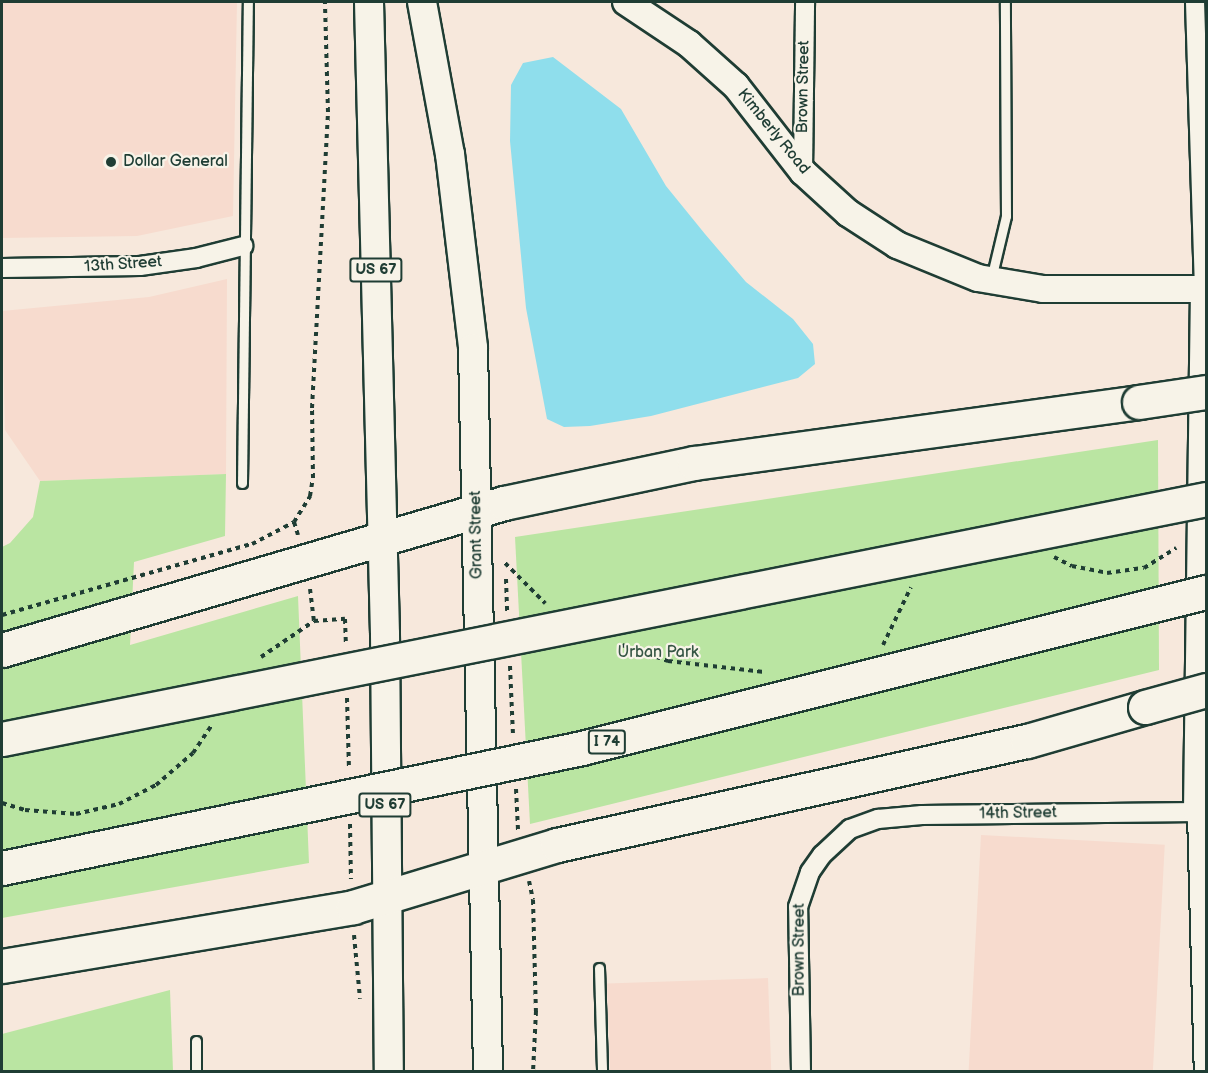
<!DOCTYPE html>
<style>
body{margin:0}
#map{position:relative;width:1208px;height:1073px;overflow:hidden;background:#f7e8dc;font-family:"Balsamiq Sans",sans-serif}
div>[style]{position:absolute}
.built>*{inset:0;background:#f7dbce;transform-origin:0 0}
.green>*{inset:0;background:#bae5a2}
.water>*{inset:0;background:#8fdeec}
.path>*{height:4px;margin-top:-2px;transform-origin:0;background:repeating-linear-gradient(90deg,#1f3d34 0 4.5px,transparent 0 9px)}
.roads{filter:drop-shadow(2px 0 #1f3d34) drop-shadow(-2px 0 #1f3d34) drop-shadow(0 2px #1f3d34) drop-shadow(0 -2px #1f3d34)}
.lane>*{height:9px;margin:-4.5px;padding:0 4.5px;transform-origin:4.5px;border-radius:4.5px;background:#f7f3e8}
.street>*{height:18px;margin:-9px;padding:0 9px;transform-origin:9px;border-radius:9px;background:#f7f3e8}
.secondary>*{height:26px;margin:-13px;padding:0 13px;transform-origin:13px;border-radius:13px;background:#f7f3e8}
.primary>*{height:28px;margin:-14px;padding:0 14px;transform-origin:14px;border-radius:14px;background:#f7f3e8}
.highway>*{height:33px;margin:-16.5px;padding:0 16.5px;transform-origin:16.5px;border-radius:16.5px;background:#f7f3e8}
.bridges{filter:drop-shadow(2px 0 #1f3d34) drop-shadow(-2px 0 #1f3d34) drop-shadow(0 2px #1f3d34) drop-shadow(0 -2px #1f3d34)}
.highway-bridge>*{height:33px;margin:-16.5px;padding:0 16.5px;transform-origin:16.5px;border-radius:16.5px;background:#f7f3e8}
.dots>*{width:16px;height:16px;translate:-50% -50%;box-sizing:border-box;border:3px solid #f7f3e8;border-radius:50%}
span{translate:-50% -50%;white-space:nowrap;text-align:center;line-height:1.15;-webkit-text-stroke:4.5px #f7f3e8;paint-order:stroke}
.shield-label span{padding:2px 4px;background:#f7f3e8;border:2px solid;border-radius:4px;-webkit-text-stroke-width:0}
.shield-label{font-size:15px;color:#1f3d34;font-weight:700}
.street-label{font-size:16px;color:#1f3d34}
.poi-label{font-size:16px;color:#1f3d34}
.left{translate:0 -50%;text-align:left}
.park-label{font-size:16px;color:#365644}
.frame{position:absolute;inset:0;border:3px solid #1f3d34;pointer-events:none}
</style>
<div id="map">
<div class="built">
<div style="clip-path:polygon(2px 2px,237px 2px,233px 216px,137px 236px,2px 238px)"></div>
<div style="clip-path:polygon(227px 279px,226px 474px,40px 481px,5px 430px,2px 311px,149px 297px)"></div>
<div style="left:981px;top:835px;width:184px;height:236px;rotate:3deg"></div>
<div style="left:768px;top:978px;width:93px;height:161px;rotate:88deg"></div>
</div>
<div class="green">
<div style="clip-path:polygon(1158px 440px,1159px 670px,530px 824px,515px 537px)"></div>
<div style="clip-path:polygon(226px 474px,225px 536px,134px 562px,130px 645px,298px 596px,309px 863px,2px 918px,2px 547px,10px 543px,33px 517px,40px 481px)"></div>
<div style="clip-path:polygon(170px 990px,173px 1071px,2px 1071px,2px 1034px)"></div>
</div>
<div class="water">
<div style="clip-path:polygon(553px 57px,621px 109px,666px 186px,705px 234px,746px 282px,793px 319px,813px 344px,815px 364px,798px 378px,651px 416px,590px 426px,564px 427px,547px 419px,526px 308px,510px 141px,511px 85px,523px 63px)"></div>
</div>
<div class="path">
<div style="left:298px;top:535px;width:14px;rotate:-107deg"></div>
<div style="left:294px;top:522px;width:31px;rotate:-58deg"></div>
<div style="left:310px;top:496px;width:18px;rotate:-81deg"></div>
<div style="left:313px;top:478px;width:70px;rotate:-90.8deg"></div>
<div style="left:312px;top:408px;width:296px;rotate:-86.9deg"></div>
<div style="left:328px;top:112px;width:110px;rotate:-91.6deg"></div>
<div style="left:1054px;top:557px;width:20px;rotate:27deg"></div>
<div style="left:1072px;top:566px;width:36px;rotate:11deg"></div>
<div style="left:1107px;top:573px;width:37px;rotate:-8deg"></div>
<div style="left:1144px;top:568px;width:38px;rotate:-32deg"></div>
<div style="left:505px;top:563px;width:57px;rotate:45deg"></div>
<div style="left:506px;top:579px;width:32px;rotate:88deg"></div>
<div style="left:310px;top:589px;width:32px;rotate:83deg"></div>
<div style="left:2px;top:615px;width:260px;rotate:-15.9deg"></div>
<div style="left:252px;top:544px;width:47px;rotate:-27.6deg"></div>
<div style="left:622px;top:645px;width:49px;rotate:19.2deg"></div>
<div style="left:668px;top:661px;width:97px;rotate:6.5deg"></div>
<div style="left:883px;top:645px;width:64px;rotate:-64.2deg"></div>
<div style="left:261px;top:657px;width:64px;rotate:-34.2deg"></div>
<div style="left:314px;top:621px;width:31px;rotate:-4deg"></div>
<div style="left:345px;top:619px;width:23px;rotate:88deg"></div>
<div style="left:510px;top:666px;width:68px;rotate:87.5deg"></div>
<div style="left:347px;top:698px;width:70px;rotate:88.4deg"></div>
<div style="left:516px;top:789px;width:41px;rotate:87.2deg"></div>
<div style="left:2px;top:803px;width:24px;rotate:17deg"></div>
<div style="left:25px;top:810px;width:51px;rotate:4.5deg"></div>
<div style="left:76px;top:814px;width:44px;rotate:-13.1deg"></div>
<div style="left:119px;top:804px;width:42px;rotate:-27.2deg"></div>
<div style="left:156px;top:785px;width:49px;rotate:-40.9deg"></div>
<div style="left:193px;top:753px;width:32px;rotate:-56deg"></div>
<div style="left:350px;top:824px;width:55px;rotate:89deg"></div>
<div style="left:529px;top:881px;width:19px;rotate:78deg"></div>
<div style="left:533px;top:900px;width:111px;rotate:88.5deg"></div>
<div style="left:536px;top:1011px;width:61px;rotate:92.8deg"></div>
<div style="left:354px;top:935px;width:64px;rotate:84.6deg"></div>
</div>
<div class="roads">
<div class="lane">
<div style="left:991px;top:279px;width:65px;rotate:-76.6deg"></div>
<div style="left:1006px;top:216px;width:214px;rotate:-90.3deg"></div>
<div style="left:242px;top:483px;width:481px;rotate:-89.3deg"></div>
<div style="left:599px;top:968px;width:104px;rotate:88.3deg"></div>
<div style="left:196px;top:1041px;width:31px;rotate:90deg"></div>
</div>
<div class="street">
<div style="left:1195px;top:2px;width:287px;rotate:88.2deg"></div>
<div style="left:803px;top:172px;width:170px;rotate:-89.3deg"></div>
<div style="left:2px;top:268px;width:138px;rotate:-0.8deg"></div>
<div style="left:140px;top:266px;width:57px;rotate:-8.1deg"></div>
<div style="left:196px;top:258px;width:49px;rotate:-14.3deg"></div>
<div style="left:801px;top:1072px;width:165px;rotate:-91deg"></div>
<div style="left:798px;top:907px;width:37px;rotate:-71deg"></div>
<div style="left:810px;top:872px;width:21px;rotate:-55deg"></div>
<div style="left:822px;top:855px;width:38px;rotate:-43deg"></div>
<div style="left:850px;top:829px;width:30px;rotate:-20deg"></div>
<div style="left:878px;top:819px;width:44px;rotate:-5.2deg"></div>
<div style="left:922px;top:815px;width:275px;rotate:-0.6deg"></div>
<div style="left:1197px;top:812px;width:260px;rotate:88.5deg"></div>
</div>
<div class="secondary">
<div style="left:626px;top:2px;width:76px;rotate:33.7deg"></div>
<div style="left:689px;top:44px;width:63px;rotate:41.8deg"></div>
<div style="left:736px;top:86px;width:109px;rotate:52.1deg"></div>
<div style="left:803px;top:172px;width:61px;rotate:42.3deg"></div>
<div style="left:848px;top:213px;width:59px;rotate:33.1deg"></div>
<div style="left:897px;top:245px;width:87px;rotate:22.2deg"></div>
<div style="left:978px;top:278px;width:66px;rotate:9.6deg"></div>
<div style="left:1043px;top:289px;width:163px"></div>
<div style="left:1204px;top:289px;width:523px;rotate:90.77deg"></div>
<div style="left:1197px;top:812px;width:9px"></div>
</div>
<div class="primary">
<div style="left:369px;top:2px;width:632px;rotate:88.55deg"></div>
<div style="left:385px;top:634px;width:438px;rotate:89.5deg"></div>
<div style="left:422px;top:2px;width:155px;rotate:79.6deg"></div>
<div style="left:450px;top:154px;width:195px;rotate:83.2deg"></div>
<div style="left:473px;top:348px;width:724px;rotate:88.81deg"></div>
</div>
<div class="highway">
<div style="left:2px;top:650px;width:523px;rotate:-16.32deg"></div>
<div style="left:504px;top:503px;width:194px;rotate:-11.9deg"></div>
<div style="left:694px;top:463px;width:449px;rotate:-7.8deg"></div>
<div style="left:2px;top:966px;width:356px;rotate:-9.5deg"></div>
<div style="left:353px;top:907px;width:213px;rotate:-16.9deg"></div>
<div style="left:557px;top:845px;width:481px;rotate:-12.5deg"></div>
<div style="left:1027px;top:741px;width:123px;rotate:-16.1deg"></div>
</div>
</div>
<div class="bridges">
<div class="highway-bridge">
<div style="left:1139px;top:402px;width:68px;rotate:-8.5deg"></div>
<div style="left:1145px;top:707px;width:63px;rotate:-15.6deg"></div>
<div style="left:2px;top:739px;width:1228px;rotate:-11.27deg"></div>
<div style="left:2px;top:868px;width:592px;rotate:-11.69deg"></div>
<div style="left:582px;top:748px;width:643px;rotate:-14.04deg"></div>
</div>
</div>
<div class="dots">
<div style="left:111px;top:162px;background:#1f3d34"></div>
</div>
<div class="shield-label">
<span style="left:376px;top:270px">US 67</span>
<span style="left:607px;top:742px">I 74</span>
<span style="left:385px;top:805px">US 67</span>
</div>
<div class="street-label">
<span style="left:804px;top:87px;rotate:-89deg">Brown Street</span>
<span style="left:773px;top:132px;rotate:51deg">Kimberly Road</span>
<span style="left:123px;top:265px;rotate:-4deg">13th Street</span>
<span style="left:477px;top:535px;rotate:-91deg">Grant Street</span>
<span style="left:1018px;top:814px;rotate:-1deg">14th Street</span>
<span style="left:800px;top:950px;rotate:-90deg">Brown Street</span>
</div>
<div class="poi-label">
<span class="left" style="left:123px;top:162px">Dollar General</span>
</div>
<div class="park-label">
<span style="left:658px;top:653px">Urban Park</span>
</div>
<div class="frame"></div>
</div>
